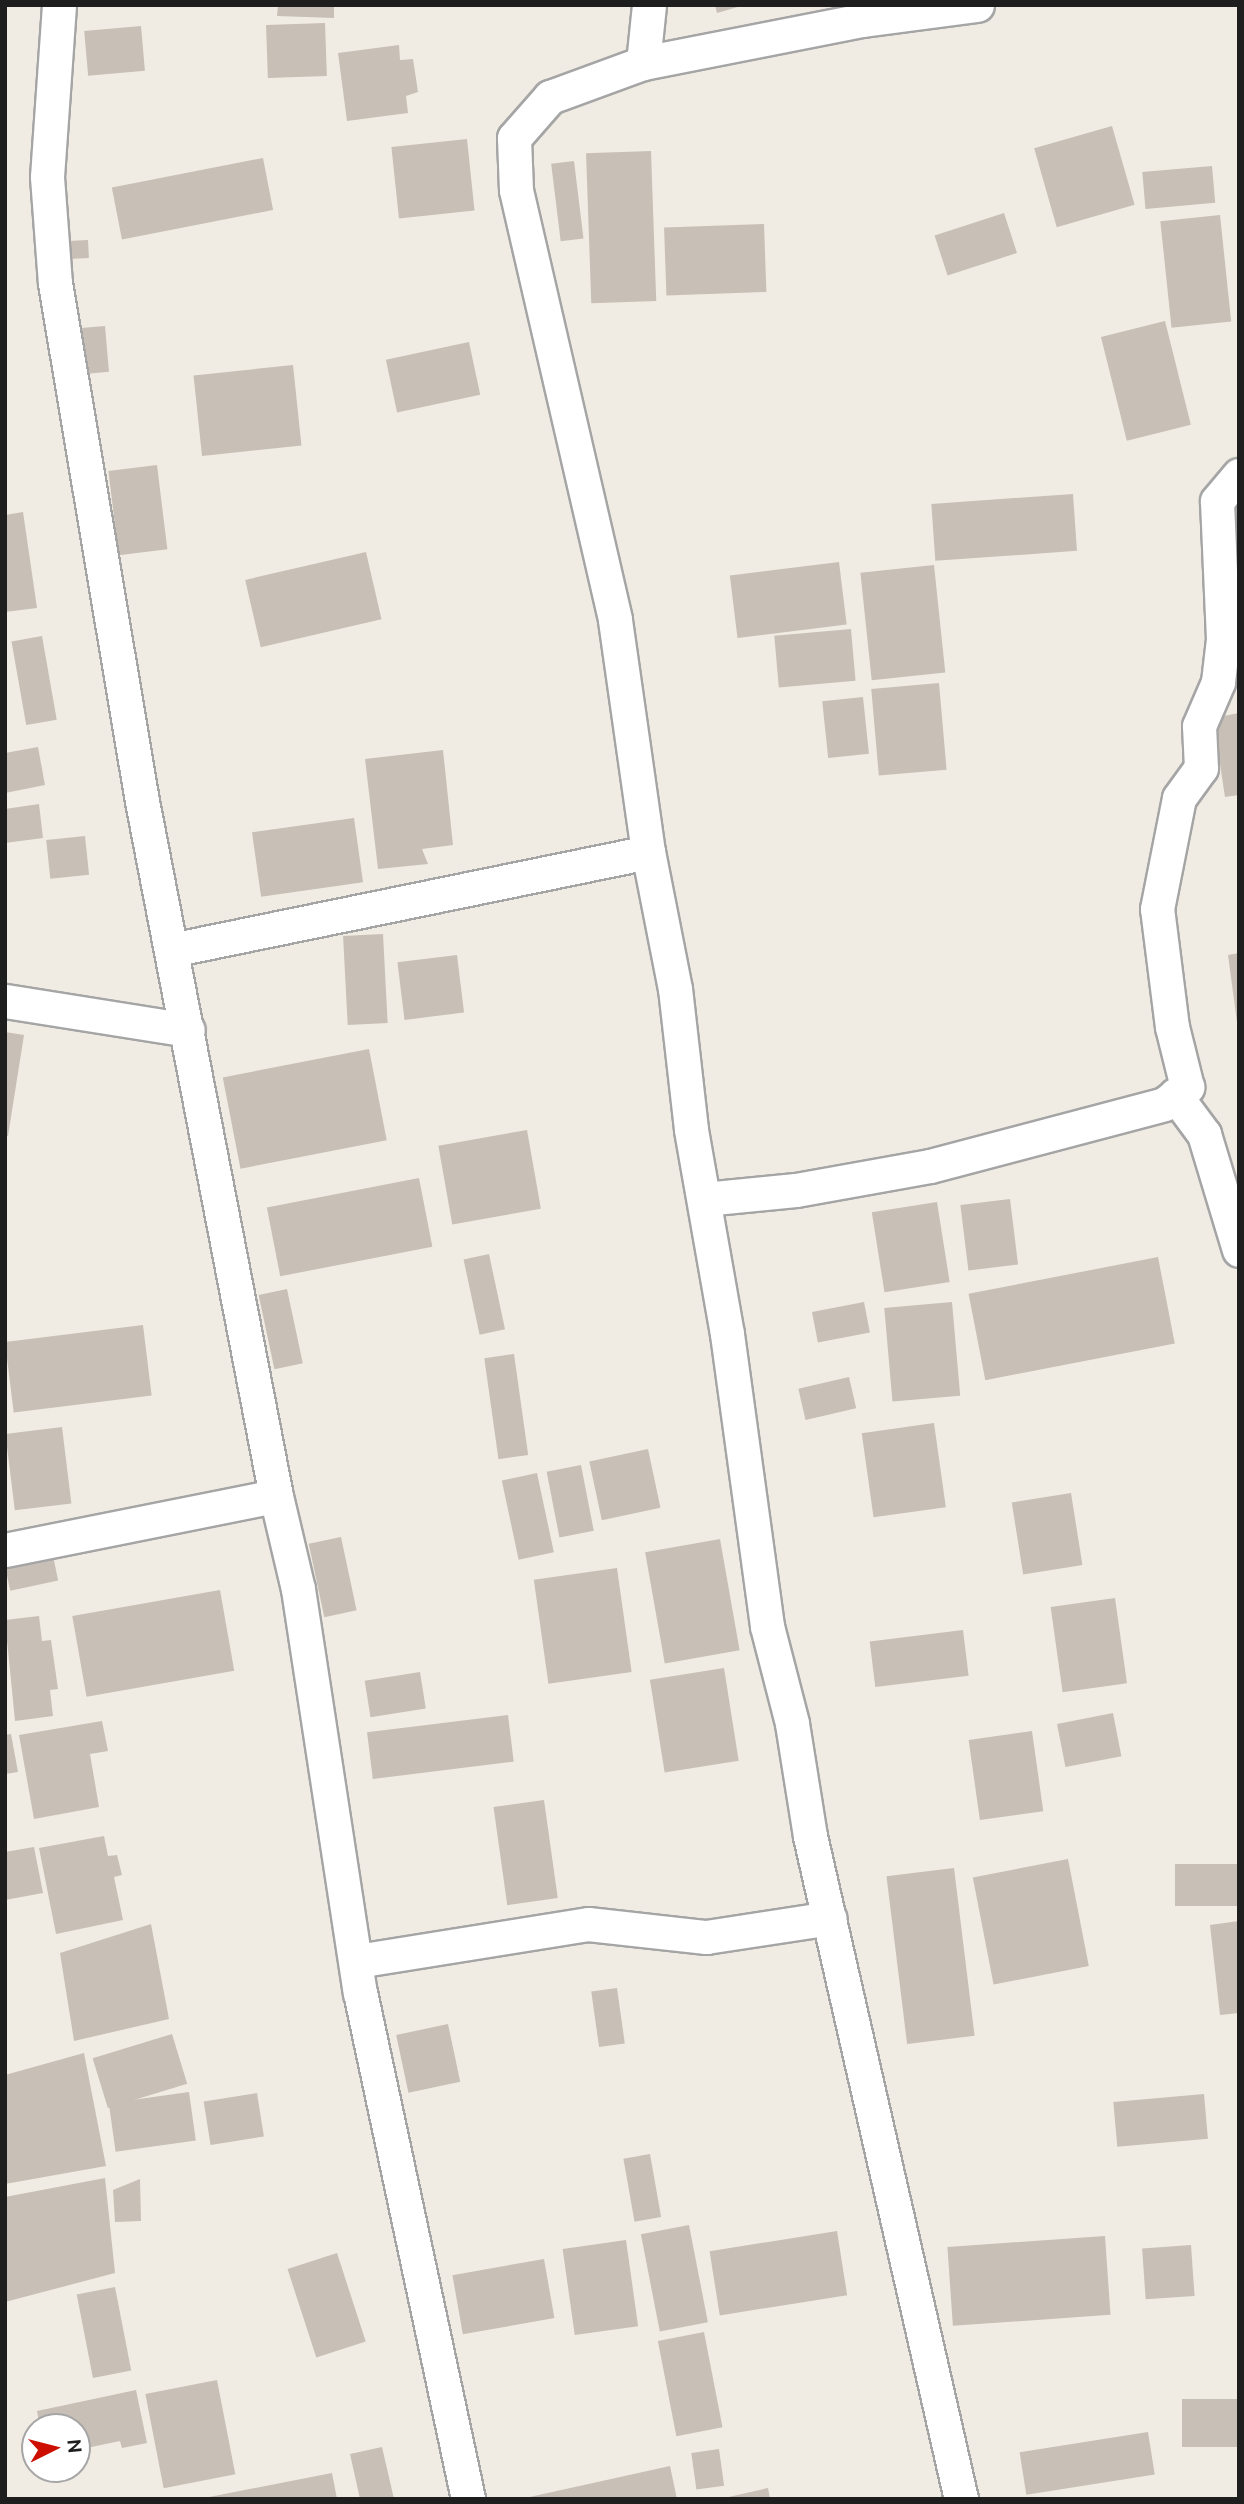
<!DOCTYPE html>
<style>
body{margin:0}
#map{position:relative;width:1244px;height:2504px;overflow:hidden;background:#f0ece3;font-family:Ubuntu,sans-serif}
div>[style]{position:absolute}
.building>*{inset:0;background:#c8bfb6;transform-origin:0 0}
.roads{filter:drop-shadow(2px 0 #a5a5a5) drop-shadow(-2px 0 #a5a5a5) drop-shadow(0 2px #a5a5a5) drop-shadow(0 -2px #a5a5a5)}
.minor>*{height:33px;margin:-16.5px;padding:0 16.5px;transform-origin:16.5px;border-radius:16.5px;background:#fff}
span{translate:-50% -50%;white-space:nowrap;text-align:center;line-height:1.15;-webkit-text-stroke:5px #fff;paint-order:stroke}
.frame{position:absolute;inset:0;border:7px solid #1e1e1e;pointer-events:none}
.north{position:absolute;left:21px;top:2413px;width:70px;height:70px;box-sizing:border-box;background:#fff;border:2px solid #a5a5a5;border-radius:50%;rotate:84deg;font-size:19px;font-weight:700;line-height:28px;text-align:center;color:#1e1e1e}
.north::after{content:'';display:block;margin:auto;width:24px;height:32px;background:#cc0f00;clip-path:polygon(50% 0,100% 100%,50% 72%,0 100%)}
</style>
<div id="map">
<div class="building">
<div style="clip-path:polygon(278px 5px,334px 5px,334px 18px,277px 16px)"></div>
<div style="clip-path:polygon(715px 5px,741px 5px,741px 6px,717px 13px)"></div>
<div style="left:325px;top:23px;width:53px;height:59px;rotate:88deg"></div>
<div style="left:141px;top:26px;width:45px;height:57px;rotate:85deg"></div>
<div style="clip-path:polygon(399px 45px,400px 60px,413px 59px,418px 92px,406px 96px,408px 113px,347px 121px,338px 53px)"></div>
<div style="left:1112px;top:126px;width:82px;height:81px;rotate:74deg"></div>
<div style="left:467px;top:139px;width:72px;height:76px;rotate:84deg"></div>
<div style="left:651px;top:151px;width:150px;height:65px;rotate:88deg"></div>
<div style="left:263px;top:158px;width:53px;height:154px;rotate:79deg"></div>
<div style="left:574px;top:161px;width:78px;height:23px;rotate:83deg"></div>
<div style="left:1212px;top:166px;width:37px;height:70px;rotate:85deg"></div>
<div style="left:1004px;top:213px;width:42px;height:73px;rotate:72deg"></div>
<div style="left:1220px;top:215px;width:107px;height:60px;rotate:84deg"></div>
<div style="left:764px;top:224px;width:68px;height:100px;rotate:88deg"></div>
<div style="left:88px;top:240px;width:18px;height:20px;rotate:87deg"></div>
<div style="left:1165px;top:321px;width:107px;height:66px;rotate:76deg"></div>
<div style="left:105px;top:326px;width:46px;height:24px;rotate:85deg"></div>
<div style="left:469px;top:342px;width:54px;height:85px;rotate:78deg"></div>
<div style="left:293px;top:365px;width:81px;height:100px;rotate:84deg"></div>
<div style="left:157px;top:465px;width:85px;height:49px;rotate:83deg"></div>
<div style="left:1073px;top:494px;width:57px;height:142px;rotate:86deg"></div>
<div style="clip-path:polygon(23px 512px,37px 608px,5px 612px,5px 515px)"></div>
<div style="left:366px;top:552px;width:69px;height:124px;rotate:77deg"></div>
<div style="left:839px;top:562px;width:63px;height:110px;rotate:83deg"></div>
<div style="left:934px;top:565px;width:108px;height:74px;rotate:84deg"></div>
<div style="left:851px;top:629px;width:52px;height:77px;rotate:85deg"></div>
<div style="left:42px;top:636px;width:85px;height:31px;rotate:80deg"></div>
<div style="left:939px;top:683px;width:87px;height:68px;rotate:85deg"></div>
<div style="left:863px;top:697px;width:57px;height:41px;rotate:84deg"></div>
<div style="clip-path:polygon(1239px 713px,1239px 795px,1225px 797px,1213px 718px)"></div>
<div style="clip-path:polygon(38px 747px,45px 785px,5px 793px,5px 753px)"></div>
<div style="clip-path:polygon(443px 750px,453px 845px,422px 849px,428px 864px,378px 869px,365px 759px)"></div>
<div style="clip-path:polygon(39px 804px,43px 838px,5px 843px,5px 809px)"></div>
<div style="left:354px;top:818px;width:65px;height:103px;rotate:82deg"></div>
<div style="left:85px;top:836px;width:39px;height:39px;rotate:84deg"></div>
<div style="left:383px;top:934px;width:89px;height:40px;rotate:87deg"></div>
<div style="clip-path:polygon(1239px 953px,1239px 1022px,1237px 1022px,1228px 955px)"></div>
<div style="left:457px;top:955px;width:58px;height:60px;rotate:83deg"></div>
<div style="clip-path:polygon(5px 1032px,24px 1035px,8px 1136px,5px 1135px)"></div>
<div style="left:369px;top:1049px;width:93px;height:149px;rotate:79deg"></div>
<div style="left:527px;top:1130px;width:80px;height:90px;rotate:80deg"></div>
<div style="left:419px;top:1178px;width:70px;height:155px;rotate:79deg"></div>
<div style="left:1010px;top:1199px;width:66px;height:50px;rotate:83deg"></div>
<div style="left:937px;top:1202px;width:81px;height:66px;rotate:81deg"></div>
<div style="left:489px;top:1254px;width:77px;height:26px;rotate:78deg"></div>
<div style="left:1158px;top:1257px;width:88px;height:193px;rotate:79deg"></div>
<div style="left:287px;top:1289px;width:76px;height:29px;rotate:78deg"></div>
<div style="left:864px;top:1302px;width:31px;height:53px;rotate:79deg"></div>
<div style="left:952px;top:1302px;width:94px;height:68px;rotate:85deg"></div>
<div style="left:143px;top:1325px;width:71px;height:139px;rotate:83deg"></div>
<div style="left:514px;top:1354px;width:102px;height:30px;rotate:82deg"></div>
<div style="left:849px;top:1377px;width:32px;height:52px;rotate:77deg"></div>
<div style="left:934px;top:1423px;width:85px;height:73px;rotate:82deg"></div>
<div style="left:62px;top:1427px;width:77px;height:57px;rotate:83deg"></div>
<div style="left:648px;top:1449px;width:60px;height:60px;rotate:78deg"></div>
<div style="left:581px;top:1465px;width:67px;height:35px;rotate:79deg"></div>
<div style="left:537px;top:1473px;width:81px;height:36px;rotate:78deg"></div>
<div style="left:1071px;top:1493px;width:73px;height:60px;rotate:81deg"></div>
<div style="left:341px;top:1537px;width:75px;height:33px;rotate:78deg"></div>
<div style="left:720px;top:1539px;width:113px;height:76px;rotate:80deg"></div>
<div style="left:53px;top:1556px;width:25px;height:49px;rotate:78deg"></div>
<div style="left:617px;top:1568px;width:105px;height:84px;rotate:82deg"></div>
<div style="left:220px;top:1590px;width:82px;height:150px;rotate:80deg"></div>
<div style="left:1115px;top:1598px;width:86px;height:65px;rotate:82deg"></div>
<div style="clip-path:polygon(39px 1616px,42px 1641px,51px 1640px,58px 1689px,50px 1690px,53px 1716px,15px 1721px,5px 1620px)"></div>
<div style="left:963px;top:1630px;width:46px;height:94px;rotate:83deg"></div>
<div style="left:724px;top:1668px;width:94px;height:75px;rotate:81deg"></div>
<div style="left:420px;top:1672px;width:37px;height:56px;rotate:81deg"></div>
<div style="left:1113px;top:1713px;width:44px;height:57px;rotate:79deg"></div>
<div style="left:508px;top:1715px;width:47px;height:142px;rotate:83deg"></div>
<div style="clip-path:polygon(102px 1721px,108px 1751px,90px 1754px,99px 1807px,34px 1819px,19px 1735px)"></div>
<div style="left:1032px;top:1731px;width:81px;height:64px;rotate:82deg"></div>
<div style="clip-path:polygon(11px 1734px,18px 1772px,5px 1774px,5px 1735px)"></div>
<div style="left:544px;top:1800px;width:99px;height:51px;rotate:82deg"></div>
<div style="clip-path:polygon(104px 1836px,108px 1856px,117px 1855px,122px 1875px,114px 1877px,123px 1920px,56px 1934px,39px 1848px)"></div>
<div style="clip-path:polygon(34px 1847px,43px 1893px,5px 1900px,5px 1852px)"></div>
<div style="left:1068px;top:1859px;width:109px;height:97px;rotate:79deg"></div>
<div style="left:1239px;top:1864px;width:42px;height:64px;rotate:90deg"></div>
<div style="left:954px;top:1868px;width:169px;height:68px;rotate:83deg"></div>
<div style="clip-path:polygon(1239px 1921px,1239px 2013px,1220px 2015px,1210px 1925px)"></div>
<div style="clip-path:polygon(151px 1924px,169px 2019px,74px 2041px,60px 1953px)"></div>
<div style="left:617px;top:1988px;width:56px;height:26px;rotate:82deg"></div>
<div style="left:448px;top:2024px;width:59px;height:53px;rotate:78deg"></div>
<div style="left:172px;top:2034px;width:52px;height:83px;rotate:73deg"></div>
<div style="clip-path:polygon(84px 2053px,106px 2166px,5px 2184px,5px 2075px)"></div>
<div style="left:189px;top:2092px;width:49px;height:81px;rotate:82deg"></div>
<div style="left:257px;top:2093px;width:44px;height:54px;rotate:81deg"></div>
<div style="left:1204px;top:2094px;width:45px;height:91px;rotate:85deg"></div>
<div style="left:650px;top:2154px;width:64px;height:27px;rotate:80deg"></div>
<div style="clip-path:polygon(105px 2178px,115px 2273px,5px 2302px,5px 2197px)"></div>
<div style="clip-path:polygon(140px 2179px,141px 2221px,115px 2222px,113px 2190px)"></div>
<div style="left:689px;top:2225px;width:99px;height:49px;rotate:79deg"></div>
<div style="left:837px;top:2231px;width:65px;height:129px;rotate:81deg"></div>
<div style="left:1105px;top:2236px;width:79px;height:158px;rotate:86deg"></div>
<div style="left:626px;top:2240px;width:87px;height:64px;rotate:82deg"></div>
<div style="left:1191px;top:2245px;width:51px;height:49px;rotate:86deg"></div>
<div style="left:337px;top:2253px;width:93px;height:52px;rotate:72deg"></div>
<div style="left:544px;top:2259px;width:60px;height:93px;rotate:80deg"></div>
<div style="left:115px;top:2287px;width:85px;height:39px;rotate:79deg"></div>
<div style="left:704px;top:2332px;width:97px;height:47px;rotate:79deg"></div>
<div style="left:217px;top:2380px;width:96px;height:73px;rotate:79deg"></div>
<div style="clip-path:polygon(136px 2390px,147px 2443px,122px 2448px,120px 2441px,77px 2450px,77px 2427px,40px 2427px,37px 2411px)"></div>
<div style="left:1239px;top:2399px;width:48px;height:57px;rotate:90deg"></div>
<div style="left:1148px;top:2432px;width:43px;height:130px;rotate:81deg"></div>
<div style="clip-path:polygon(382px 2447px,394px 2499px,360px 2499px,350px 2454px)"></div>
<div style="left:719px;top:2449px;width:37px;height:28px;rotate:82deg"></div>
<div style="clip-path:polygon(670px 2466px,677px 2499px,525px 2499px,525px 2498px)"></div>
<div style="clip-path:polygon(332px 2473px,337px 2499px,210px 2499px,209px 2497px)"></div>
<div style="clip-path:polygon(768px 2488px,770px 2499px,724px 2499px,724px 2498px)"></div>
</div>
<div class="roads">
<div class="minor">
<div style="left:59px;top:5px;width:172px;rotate:94deg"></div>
<div style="left:47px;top:177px;width:106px;rotate:85.7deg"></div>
<div style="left:55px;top:283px;width:525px;rotate:80.47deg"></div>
<div style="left:142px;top:801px;width:708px;rotate:79.09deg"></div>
<div style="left:276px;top:1496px;width:96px;rotate:76.7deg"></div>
<div style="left:298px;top:1589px;width:408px;rotate:81.3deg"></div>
<div style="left:360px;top:1992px;width:518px;rotate:77.97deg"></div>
<div style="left:643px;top:63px;width:58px;rotate:-84.1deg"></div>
<div style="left:171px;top:950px;width:487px;rotate:-11.6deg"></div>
<div style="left:5px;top:1001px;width:185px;rotate:9deg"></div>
<div style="left:1175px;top:1095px;width:49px;rotate:53.4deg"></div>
<div style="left:1204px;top:1134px;width:121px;rotate:73.2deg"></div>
<div style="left:704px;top:1199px;width:92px;rotate:-5.6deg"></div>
<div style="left:796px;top:1190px;width:136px;rotate:-10.2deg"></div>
<div style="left:930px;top:1166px;width:242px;rotate:-14.8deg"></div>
<div style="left:1164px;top:1104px;width:29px;rotate:-36deg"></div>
<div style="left:1187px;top:1087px;width:62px;rotate:-104deg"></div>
<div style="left:1172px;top:1027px;width:119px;rotate:-97.2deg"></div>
<div style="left:1157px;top:909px;width:113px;rotate:-78.8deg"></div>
<div style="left:1179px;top:798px;width:37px;rotate:-54deg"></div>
<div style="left:1201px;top:768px;width:42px;rotate:-92.7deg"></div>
<div style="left:1199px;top:726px;width:48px;rotate:-66.6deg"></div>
<div style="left:1218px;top:682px;width:43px;rotate:-83.4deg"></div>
<div style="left:1223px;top:639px;width:138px;rotate:-92.5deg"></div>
<div style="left:1217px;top:501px;width:34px;rotate:-50deg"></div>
<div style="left:5px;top:1550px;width:276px;rotate:-11.3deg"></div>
<div style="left:357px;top:1961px;width:234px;rotate:-9.1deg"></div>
<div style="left:588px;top:1924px;width:119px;rotate:6.3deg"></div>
<div style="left:706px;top:1937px;width:125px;rotate:-8.7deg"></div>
<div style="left:961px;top:2499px;width:680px;rotate:-102.83deg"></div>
<div style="left:810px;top:1836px;width:114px;rotate:-99.1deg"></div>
<div style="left:792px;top:1723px;width:100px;rotate:-104.5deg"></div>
<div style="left:767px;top:1626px;width:295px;rotate:-97.8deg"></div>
<div style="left:727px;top:1334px;width:208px;rotate:-100deg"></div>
<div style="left:691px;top:1129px;width:141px;rotate:-96.5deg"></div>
<div style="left:675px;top:989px;width:140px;rotate:-101.1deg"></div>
<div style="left:648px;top:852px;width:235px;rotate:-98.1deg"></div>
<div style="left:615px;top:619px;width:440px;rotate:-103deg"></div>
<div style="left:516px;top:190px;width:52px;rotate:-92.2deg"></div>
<div style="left:514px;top:138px;width:55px;rotate:-48.7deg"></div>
<div style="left:550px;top:97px;width:99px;rotate:-20.1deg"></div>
<div style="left:643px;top:63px;width:224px;rotate:-11.1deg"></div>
<div style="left:863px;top:20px;width:115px;rotate:-7.5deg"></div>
</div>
</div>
<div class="frame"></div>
<div class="north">N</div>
</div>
